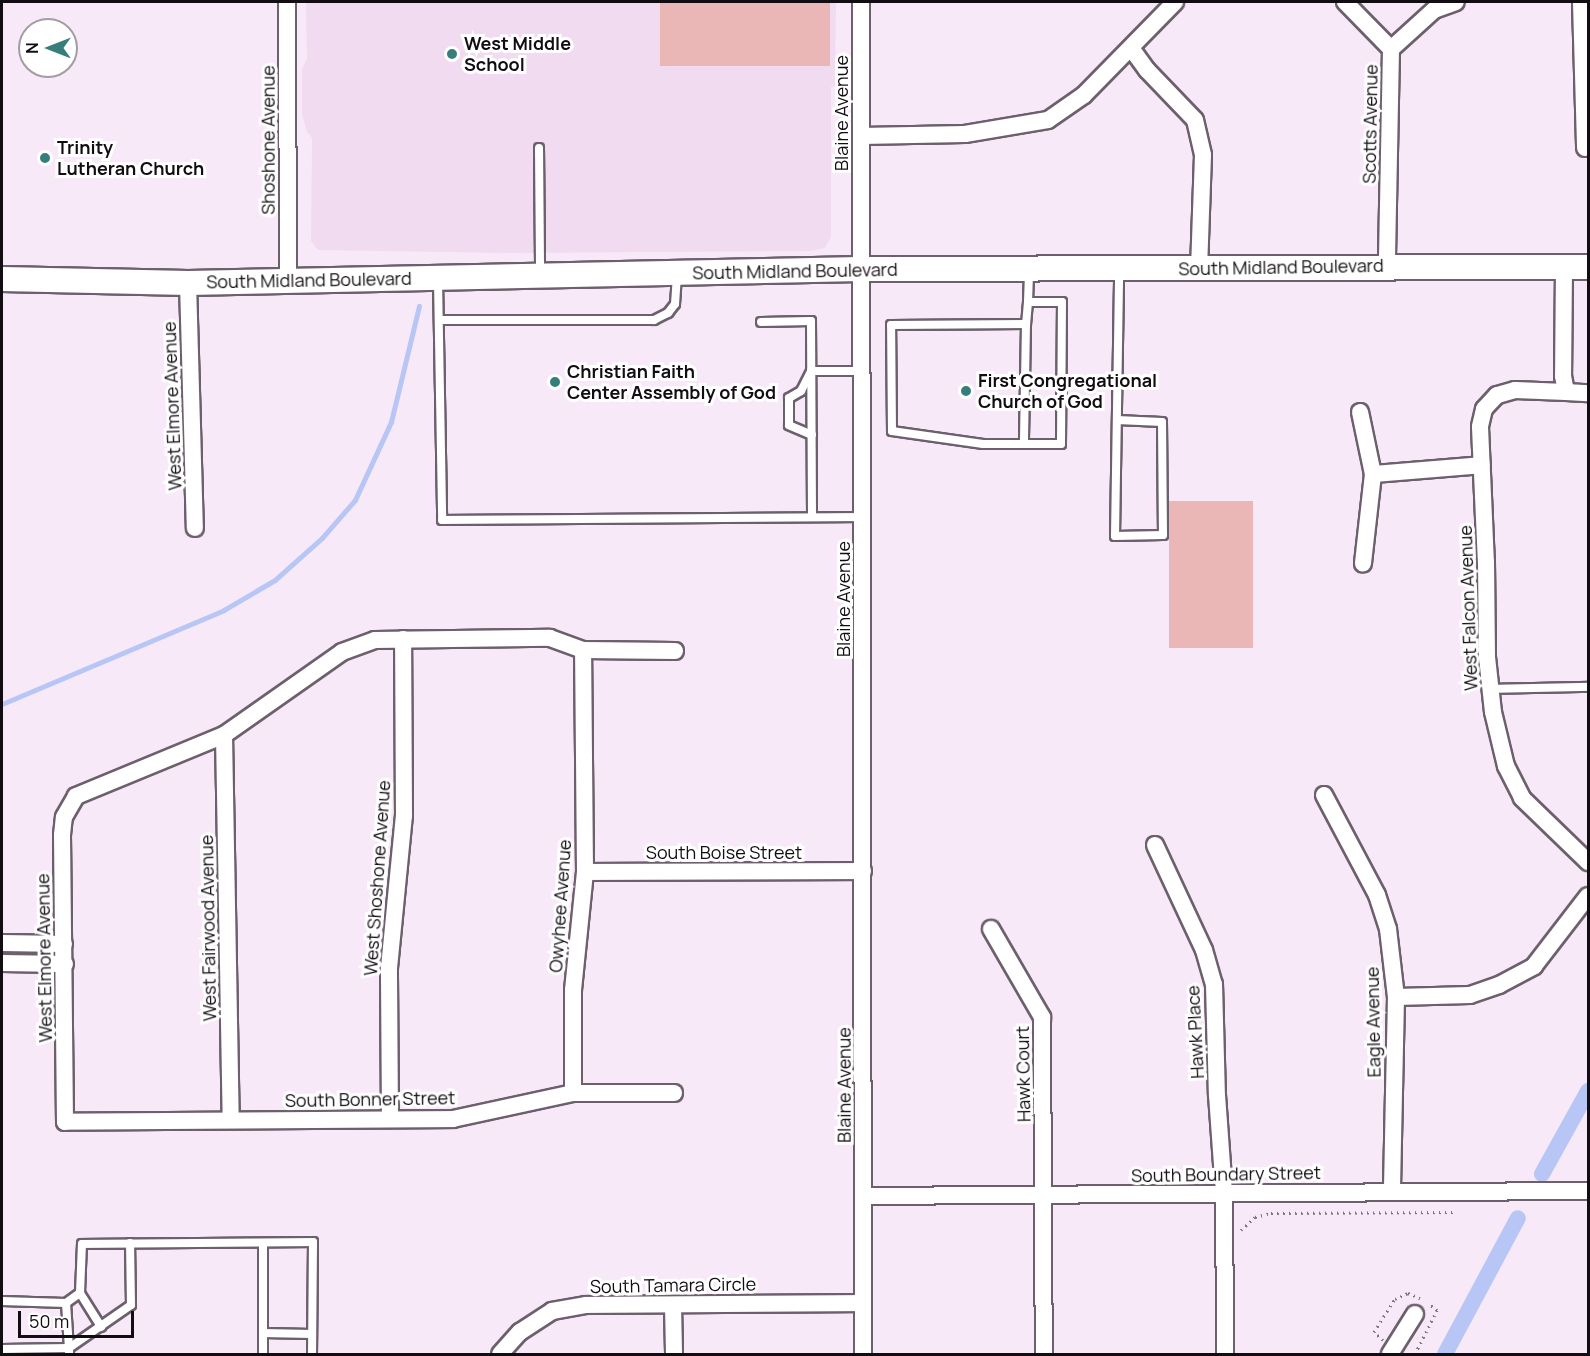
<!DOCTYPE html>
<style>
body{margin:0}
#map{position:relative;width:1590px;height:1356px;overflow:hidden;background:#f8e9f8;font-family:Manrope,sans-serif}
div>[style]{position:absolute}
.built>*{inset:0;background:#f0dbf0}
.green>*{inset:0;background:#eab6b6;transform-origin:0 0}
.stream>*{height:4.5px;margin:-2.25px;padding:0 2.25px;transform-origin:2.25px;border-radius:2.25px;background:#b8c6f6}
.canal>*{height:16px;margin:-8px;padding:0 8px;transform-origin:8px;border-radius:8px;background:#b8c6f6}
.path>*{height:3px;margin-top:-1.5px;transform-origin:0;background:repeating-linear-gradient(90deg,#7f757f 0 1.5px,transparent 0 6px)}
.roads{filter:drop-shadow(2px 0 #6d606d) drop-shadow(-2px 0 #6d606d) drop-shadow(0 2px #6d606d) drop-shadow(0 -2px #6d606d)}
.service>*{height:8px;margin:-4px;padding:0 4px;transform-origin:4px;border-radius:4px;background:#fff}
.minor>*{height:16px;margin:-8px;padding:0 8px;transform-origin:8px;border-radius:8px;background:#fff}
.secondary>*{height:24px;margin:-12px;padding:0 12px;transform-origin:12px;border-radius:12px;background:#fff}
.dots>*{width:16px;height:16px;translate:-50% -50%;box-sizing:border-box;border:3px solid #fff;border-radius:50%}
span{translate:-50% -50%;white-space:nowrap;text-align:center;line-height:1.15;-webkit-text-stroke:6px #fff;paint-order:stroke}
.poi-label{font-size:18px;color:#120d12;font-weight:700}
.left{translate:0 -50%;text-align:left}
.street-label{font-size:18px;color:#120d12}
.frame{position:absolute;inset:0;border:3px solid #120d12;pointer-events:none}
.north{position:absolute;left:18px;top:18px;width:60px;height:60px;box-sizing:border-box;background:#fff;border:2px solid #a09ea0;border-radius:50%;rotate:270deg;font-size:16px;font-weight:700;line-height:24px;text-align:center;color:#120d12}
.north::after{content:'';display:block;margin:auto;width:21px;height:27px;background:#357e7c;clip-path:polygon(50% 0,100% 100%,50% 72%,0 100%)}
.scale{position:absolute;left:18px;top:1311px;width:116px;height:27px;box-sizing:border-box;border:3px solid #120d12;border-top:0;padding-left:8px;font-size:18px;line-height:21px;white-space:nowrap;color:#120d12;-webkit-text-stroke:4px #fff;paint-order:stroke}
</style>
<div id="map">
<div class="built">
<div style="clip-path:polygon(306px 2px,836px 2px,835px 86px,831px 87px,831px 237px,825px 248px,810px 251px,509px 253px,318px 250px,311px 241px,312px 138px,307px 132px,302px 114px,302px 69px,307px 59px)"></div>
</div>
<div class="green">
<div style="left:660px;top:2px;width:170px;height:64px"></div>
<div style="left:1169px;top:501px;width:84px;height:147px"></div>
</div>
<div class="stream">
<div style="left:2px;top:704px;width:241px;rotate:-22.9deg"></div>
<div style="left:224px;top:610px;width:59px;rotate:-30.5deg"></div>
<div style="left:275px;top:580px;width:63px;rotate:-41.8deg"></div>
<div style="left:322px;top:538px;width:50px;rotate:-49deg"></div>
<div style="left:355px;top:500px;width:86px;rotate:-65.2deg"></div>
<div style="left:391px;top:422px;width:119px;rotate:-76.4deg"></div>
</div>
<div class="canal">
<div style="left:1542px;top:1174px;width:95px;rotate:-61deg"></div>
<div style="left:1445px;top:1354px;width:154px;rotate:-61.8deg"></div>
</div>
<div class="path">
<div style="left:1241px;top:1230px;width:19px;rotate:-43deg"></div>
<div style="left:1255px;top:1217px;width:16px;rotate:-14deg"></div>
<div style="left:1271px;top:1213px;width:185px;rotate:-0.3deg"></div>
<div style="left:1383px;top:1340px;width:12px;rotate:-138deg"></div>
<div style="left:1374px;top:1332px;width:39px;rotate:-58deg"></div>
<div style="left:1395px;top:1299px;width:14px;rotate:-25deg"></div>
<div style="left:1408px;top:1293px;width:13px;rotate:23deg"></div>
<div style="left:1415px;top:1354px;width:49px;rotate:-63.4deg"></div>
<div style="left:1437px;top:1310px;width:11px;rotate:-142deg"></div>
</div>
<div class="roads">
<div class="service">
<div style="left:539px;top:148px;width:126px;rotate:89.5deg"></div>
<div style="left:438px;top:280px;width:240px;rotate:89deg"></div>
<div style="left:442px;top:520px;width:420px;rotate:-0.4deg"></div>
<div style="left:1028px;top:302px;width:33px;rotate:-88deg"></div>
<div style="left:439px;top:320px;width:215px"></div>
<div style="left:654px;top:320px;width:16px;rotate:-27deg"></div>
<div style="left:668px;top:313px;width:11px;rotate:-52deg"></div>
<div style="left:675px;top:304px;width:30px;rotate:-86deg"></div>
<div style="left:761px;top:322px;width:50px;rotate:-1.1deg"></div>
<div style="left:811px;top:321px;width:196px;rotate:89.7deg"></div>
<div style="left:1117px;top:420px;width:45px;rotate:2.5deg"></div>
<div style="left:1162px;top:422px;width:113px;rotate:89.5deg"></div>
<div style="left:1163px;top:535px;width:48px;rotate:178.8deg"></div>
<div style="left:1115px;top:536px;width:264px;rotate:-89.1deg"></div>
<div style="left:812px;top:435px;width:25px;rotate:-157deg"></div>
<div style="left:789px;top:425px;width:27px;rotate:-90deg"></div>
<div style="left:789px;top:398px;width:14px;rotate:-30deg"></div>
<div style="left:801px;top:391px;width:22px;rotate:-63deg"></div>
<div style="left:811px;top:371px;width:50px"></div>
<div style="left:1024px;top:444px;width:41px;rotate:180deg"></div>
<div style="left:983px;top:444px;width:92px;rotate:-171.9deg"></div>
<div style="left:892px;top:431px;width:106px;rotate:-90.5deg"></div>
<div style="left:891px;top:325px;width:135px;rotate:-0.4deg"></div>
<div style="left:1026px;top:324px;width:120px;rotate:91deg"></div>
<div style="left:1024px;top:444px;width:37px"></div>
<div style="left:1061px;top:444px;width:142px;rotate:-89.6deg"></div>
<div style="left:1062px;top:302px;width:34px;rotate:180deg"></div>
<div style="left:1028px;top:302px;width:22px;rotate:95deg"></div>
<div style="left:1490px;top:689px;width:98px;rotate:-1.2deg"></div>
<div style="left:263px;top:1243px;width:111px;rotate:90deg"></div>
<div style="left:80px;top:1293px;width:40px;rotate:58deg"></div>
<div style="left:2px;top:1301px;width:64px;rotate:1.8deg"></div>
<div style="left:66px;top:1303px;width:45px;rotate:86.2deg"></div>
<div style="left:69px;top:1348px;width:75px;rotate:-34.7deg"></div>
<div style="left:131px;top:1305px;width:62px;rotate:-90.9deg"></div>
<div style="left:66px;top:1303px;width:17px;rotate:-36deg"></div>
<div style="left:80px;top:1293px;width:49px;rotate:-87.7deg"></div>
<div style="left:82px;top:1244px;width:231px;rotate:-0.5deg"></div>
<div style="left:313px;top:1242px;width:112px;rotate:90.5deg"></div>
<div style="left:263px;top:1333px;width:49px;rotate:1.2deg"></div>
<div style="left:2px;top:1349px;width:67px;rotate:-0.9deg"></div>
<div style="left:69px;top:1348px;width:6px;rotate:90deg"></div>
</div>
<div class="minor">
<div style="left:287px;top:2px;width:277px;rotate:89.8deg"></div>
<div style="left:861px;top:2px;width:1352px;rotate:89.92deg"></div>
<div style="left:1345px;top:2px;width:66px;rotate:45.6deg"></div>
<div style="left:1391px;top:49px;width:217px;rotate:91.1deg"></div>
<div style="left:1581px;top:2px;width:146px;rotate:88.4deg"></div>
<div style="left:1131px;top:48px;width:27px;rotate:54deg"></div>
<div style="left:1147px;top:70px;width:69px;rotate:46.2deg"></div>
<div style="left:1195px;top:120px;width:36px;rotate:77deg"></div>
<div style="left:1203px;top:155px;width:113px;rotate:92deg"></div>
<div style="left:1391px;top:49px;width:58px;rotate:-42.2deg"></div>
<div style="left:1434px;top:10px;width:23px;rotate:-20deg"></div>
<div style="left:861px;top:136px;width:104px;rotate:-1.1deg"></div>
<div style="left:965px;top:134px;width:84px;rotate:-9.6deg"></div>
<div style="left:1048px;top:120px;width:44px;rotate:-34.8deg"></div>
<div style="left:1084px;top:95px;width:130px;rotate:-45.6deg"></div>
<div style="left:1564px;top:267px;width:109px;rotate:90.5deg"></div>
<div style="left:1563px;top:376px;width:16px;rotate:79deg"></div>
<div style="left:1566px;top:392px;width:22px;rotate:3deg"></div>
<div style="left:188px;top:283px;width:245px;rotate:88.4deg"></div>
<div style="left:1566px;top:392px;width:51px;rotate:-177.8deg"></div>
<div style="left:1515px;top:390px;width:19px;rotate:164deg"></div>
<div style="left:1497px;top:395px;width:19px;rotate:133deg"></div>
<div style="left:1484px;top:409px;width:18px;rotate:103deg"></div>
<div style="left:1480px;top:427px;width:135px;rotate:87.5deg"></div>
<div style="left:1486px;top:562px;width:95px;rotate:89.4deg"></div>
<div style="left:1487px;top:657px;width:55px;rotate:83.8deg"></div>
<div style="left:1493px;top:712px;width:56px;rotate:76.5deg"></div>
<div style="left:1506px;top:766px;width:36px;rotate:63deg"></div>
<div style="left:1522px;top:798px;width:92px;rotate:44.1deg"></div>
<div style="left:1360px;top:412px;width:63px;rotate:78.2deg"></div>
<div style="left:1373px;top:474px;width:90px;rotate:96.4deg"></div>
<div style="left:1373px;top:474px;width:109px;rotate:-4.7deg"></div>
<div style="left:224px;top:735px;width:385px;rotate:89deg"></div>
<div style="left:1324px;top:795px;width:113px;rotate:62.1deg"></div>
<div style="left:1377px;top:895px;width:36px;rotate:72deg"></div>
<div style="left:1388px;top:929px;width:68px;rotate:83.3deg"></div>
<div style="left:1396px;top:997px;width:194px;rotate:91.2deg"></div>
<div style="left:1155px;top:845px;width:116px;rotate:65deg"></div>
<div style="left:1204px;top:950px;width:35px;rotate:74deg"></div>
<div style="left:1214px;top:984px;width:111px;rotate:88.5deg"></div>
<div style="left:1217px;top:1095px;width:98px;rotate:85.9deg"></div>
<div style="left:1224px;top:1193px;width:161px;rotate:89.6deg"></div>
<div style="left:585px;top:872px;width:278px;rotate:-0.2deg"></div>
<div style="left:991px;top:929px;width:102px;rotate:59.9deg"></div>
<div style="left:1042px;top:1017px;width:337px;rotate:89.7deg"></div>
<div style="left:2px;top:943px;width:62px;rotate:0.9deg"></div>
<div style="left:2px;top:963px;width:63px;rotate:0.9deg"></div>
<div style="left:1396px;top:997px;width:74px;rotate:-1.5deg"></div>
<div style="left:1470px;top:995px;width:31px;rotate:-19deg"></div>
<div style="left:1499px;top:985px;width:40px;rotate:-28deg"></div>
<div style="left:1534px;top:966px;width:88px;rotate:-52.4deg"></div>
<div style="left:573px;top:1093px;width:103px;rotate:-90deg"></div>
<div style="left:573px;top:990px;width:119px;rotate:-84.2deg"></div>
<div style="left:585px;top:872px;width:222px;rotate:-90.5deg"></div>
<div style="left:674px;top:1093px;width:101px;rotate:180deg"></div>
<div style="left:573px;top:1093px;width:123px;rotate:167.8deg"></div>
<div style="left:453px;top:1119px;width:388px;rotate:179.6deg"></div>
<div style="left:65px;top:1122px;width:287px;rotate:-90.6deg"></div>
<div style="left:62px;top:835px;width:18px;rotate:-84deg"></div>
<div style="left:64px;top:817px;width:24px;rotate:-60deg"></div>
<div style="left:76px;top:796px;width:160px;rotate:-22.4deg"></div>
<div style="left:224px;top:735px;width:144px;rotate:-35.1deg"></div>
<div style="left:342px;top:652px;width:35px;rotate:-20deg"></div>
<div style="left:375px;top:640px;width:175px;rotate:-0.7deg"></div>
<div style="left:550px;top:638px;width:35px;rotate:20deg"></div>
<div style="left:583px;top:650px;width:92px;rotate:0.6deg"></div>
<div style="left:390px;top:1119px;width:151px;rotate:-90.4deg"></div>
<div style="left:389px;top:968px;width:153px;rotate:-84.4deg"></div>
<div style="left:404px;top:816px;width:177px;rotate:-90.3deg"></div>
<div style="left:864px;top:1196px;width:724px;rotate:-0.4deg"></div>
<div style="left:673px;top:1305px;width:49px;rotate:88.8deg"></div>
<div style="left:500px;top:1354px;width:30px;rotate:-48deg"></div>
<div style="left:520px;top:1332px;width:38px;rotate:-33deg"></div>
<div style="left:552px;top:1311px;width:35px;rotate:-10deg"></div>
<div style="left:586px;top:1305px;width:277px;rotate:-0.4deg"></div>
<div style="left:1390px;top:1354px;width:47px;rotate:-58deg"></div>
</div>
<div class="secondary">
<div style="left:2px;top:279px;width:186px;rotate:1.2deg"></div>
<div style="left:188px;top:283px;width:673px;rotate:-1.19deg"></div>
<div style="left:861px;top:269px;width:727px;rotate:-0.16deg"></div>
</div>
</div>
<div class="dots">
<div style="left:452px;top:54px;background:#357e7c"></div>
<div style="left:45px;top:158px;background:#357e7c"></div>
<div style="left:555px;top:382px;background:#357e7c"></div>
<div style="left:966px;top:391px;background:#357e7c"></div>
</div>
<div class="poi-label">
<span class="left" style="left:464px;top:54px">West Middle<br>School</span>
<span class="left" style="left:57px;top:158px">Trinity<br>Lutheran Church</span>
<span class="left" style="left:567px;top:382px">Christian Faith<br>Center Assembly of God</span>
<span class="left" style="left:978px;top:391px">First Congregational<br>Church of God</span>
</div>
<div class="street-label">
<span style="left:841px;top:113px;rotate:-90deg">Blaine Avenue</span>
<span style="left:1370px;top:124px;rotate:-89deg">Scotts Avenue</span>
<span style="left:268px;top:140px;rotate:-90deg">Shoshone Avenue</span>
<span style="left:1281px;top:267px;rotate:-1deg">South Midland Boulevard</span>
<span style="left:795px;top:271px;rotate:-1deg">South Midland Boulevard</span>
<span style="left:309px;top:280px;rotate:-1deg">South Midland Boulevard</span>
<span style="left:172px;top:406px;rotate:-92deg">West Elmore Avenue</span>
<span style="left:843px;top:599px;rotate:-90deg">Blaine Avenue</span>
<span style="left:1468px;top:608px;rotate:-92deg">West Falcon Avenue</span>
<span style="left:724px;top:852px">South Boise Street</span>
<span style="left:377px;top:878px;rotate:-86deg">West Shoshone Avenue</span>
<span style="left:560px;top:906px;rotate:-86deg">Owyhee Avenue</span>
<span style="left:208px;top:928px;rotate:-91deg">West Fairwood Avenue</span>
<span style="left:44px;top:958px;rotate:-91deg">West Elmore Avenue</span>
<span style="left:1373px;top:1022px;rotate:-91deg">Eagle Avenue</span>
<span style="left:1195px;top:1032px;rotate:-93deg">Hawk Place</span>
<span style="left:1023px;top:1074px;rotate:-91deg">Hawk Court</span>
<span style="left:844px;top:1085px;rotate:-90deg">Blaine Avenue</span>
<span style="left:370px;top:1099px;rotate:-1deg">South Bonner Street</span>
<span style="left:1226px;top:1174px;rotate:-1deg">South Boundary Street</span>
<span style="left:673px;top:1285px;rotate:-1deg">South Tamara Circle</span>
</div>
<div class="frame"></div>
<div class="north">N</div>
<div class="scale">50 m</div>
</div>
